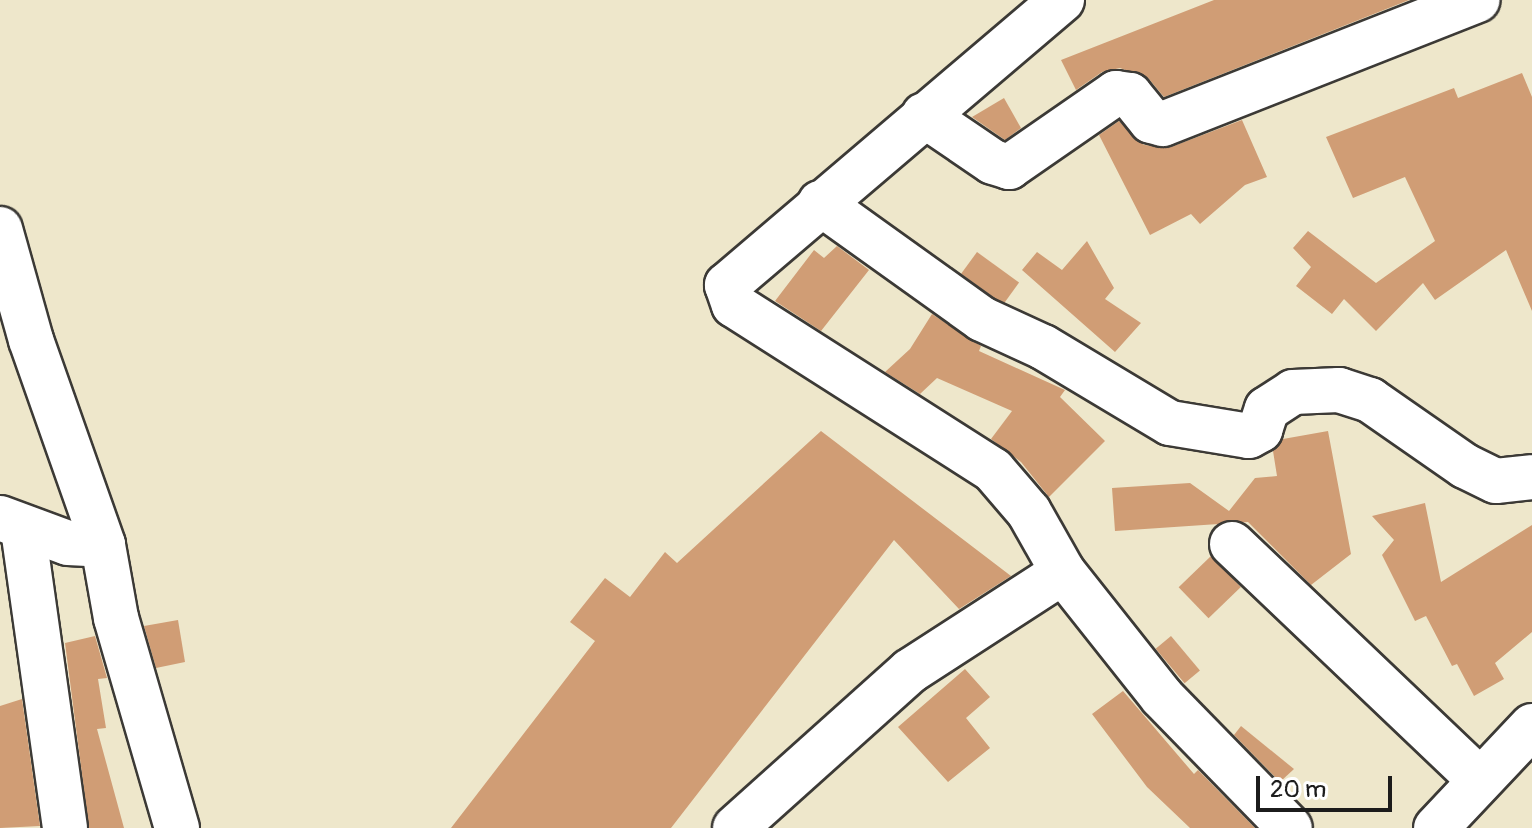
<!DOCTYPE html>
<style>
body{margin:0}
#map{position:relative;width:1532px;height:828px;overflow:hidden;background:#eee7cb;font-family:Pangolin,sans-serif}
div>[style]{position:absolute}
.building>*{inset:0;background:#d09d75;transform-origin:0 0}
.roads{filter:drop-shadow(2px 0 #3c3a36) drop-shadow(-2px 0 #3c3a36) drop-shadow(0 2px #3c3a36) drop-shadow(0 -2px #3c3a36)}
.minor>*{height:44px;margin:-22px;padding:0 22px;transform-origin:22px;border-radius:22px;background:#fff}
span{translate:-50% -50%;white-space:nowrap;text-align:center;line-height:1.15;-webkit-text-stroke:7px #fff;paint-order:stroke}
.scale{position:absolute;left:1256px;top:776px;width:136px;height:36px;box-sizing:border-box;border:4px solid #1c1c1c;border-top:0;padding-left:10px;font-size:24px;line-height:28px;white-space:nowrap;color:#1c1c1c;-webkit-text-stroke:6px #fff;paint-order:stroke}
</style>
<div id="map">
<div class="building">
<div style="clip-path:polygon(1214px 0,1409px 0,1164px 97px,1149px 79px,1120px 68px,1102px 72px,1076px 90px,1061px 60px)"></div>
<div style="clip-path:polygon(1522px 73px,1532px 97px,1532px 311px,1506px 250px,1435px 300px,1423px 283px,1376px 331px,1344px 299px,1332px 314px,1296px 286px,1311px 267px,1293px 248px,1308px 231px,1376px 283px,1435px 241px,1405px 177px,1353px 198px,1326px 137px,1454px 88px,1458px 98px)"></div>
<div style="clip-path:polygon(1004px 98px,1021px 128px,1005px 140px,972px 117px)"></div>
<div style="clip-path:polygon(1242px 120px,1267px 177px,1245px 185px,1200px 224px,1191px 214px,1150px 235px,1099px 135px,1119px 121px,1144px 145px,1171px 147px)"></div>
<div style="clip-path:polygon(1087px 241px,1114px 288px,1105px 299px,1141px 323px,1115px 352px,1022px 270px,1037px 252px,1062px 270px)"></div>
<div style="clip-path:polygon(837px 246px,869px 270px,821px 331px,775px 301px,814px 250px,824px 258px)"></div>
<div style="left:977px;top:252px;width:52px;height:27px;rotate:36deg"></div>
<div style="clip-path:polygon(932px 314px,981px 346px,979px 351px,1065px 390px,1060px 397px,1105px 441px,1049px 497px,1021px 462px,991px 439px,1012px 411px,937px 378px,920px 394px,885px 372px,910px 349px)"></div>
<div style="clip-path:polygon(821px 431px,1011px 576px,959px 609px,894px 540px,671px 828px,451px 828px,595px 641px,570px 622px,605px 578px,630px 597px,665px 552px,677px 563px)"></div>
<div style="clip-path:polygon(1328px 431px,1351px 554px,1311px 585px,1248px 522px,1115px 531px,1112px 488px,1190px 483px,1229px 511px,1255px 478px,1277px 476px,1273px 451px,1283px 439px)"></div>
<div style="clip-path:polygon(1425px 503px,1441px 582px,1532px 525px,1532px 632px,1495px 663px,1504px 679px,1474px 696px,1457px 664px,1452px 666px,1426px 616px,1415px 621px,1382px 555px,1394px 540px,1372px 516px)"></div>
<div style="left:1211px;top:556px;width:43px;height:45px;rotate:46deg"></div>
<div style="clip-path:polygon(178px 620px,185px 662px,156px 668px,144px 626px)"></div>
<div style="clip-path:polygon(95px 636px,107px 678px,98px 679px,106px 728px,97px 729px,124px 828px,89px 828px,65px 643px)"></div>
<div style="left:1171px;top:636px;width:45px;height:20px;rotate:50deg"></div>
<div style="clip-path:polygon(965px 669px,990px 697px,966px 718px,990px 748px,948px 782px,898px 727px)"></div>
<div style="clip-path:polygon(1123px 691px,1194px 774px,1198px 770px,1255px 828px,1190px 828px,1147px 787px,1092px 714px)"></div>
<div style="clip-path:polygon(22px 699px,40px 826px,0 828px,0 706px)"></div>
<div style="clip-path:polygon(1241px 726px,1294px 769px,1280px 782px,1234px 735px)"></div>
</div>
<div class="roads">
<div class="minor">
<div style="left:1062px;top:0;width:440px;rotate:139.6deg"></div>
<div style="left:727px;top:285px;width:21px;rotate:71deg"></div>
<div style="left:734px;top:305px;width:307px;rotate:32.5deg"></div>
<div style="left:993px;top:470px;width:55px;rotate:49.4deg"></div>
<div style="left:1029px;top:512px;width:69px;rotate:60.5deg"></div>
<div style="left:924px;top:115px;width:83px;rotate:34.3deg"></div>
<div style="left:993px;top:162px;width:17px;rotate:17deg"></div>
<div style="left:1009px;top:167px;width:130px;rotate:-34.7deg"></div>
<div style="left:1116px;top:93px;width:14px;rotate:8deg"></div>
<div style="left:1130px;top:95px;width:33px;rotate:51deg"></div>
<div style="left:1151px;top:121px;width:12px;rotate:14deg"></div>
<div style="left:1163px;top:124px;width:338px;rotate:-21.5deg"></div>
<div style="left:820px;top:203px;width:199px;rotate:35.6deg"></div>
<div style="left:982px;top:319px;width:67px;rotate:24.7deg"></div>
<div style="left:1043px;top:347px;width:148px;rotate:30.9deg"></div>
<div style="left:1170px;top:423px;width:80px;rotate:9.3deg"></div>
<div style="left:1249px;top:436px;width:13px;rotate:-29deg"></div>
<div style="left:1260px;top:430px;width:22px;rotate:-72deg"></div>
<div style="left:1267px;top:409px;width:31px;rotate:-33deg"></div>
<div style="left:1293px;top:392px;width:46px;rotate:-2.5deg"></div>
<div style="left:1339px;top:390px;width:33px;rotate:18deg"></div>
<div style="left:1370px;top:400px;width:116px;rotate:34.8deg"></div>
<div style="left:1465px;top:466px;width:34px;rotate:26deg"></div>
<div style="left:1496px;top:481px;width:36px;rotate:-6deg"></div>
<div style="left:0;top:229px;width:115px;rotate:74.4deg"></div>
<div style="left:31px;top:340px;width:217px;rotate:70.6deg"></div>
<div style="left:0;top:518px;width:72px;rotate:20.2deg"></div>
<div style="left:68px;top:543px;width:35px;rotate:3deg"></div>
<div style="left:103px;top:545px;width:74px;rotate:79.9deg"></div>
<div style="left:116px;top:618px;width:219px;rotate:73.8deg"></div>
<div style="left:23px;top:529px;width:302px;rotate:82deg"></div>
<div style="left:1232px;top:544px;width:340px;rotate:43.6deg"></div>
<div style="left:735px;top:828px;width:235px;rotate:-41.9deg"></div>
<div style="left:910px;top:671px;width:182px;rotate:-32.9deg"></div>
<div style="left:1063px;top:572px;width:159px;rotate:51.6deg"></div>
<div style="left:1162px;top:697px;width:183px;rotate:45.7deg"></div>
<div style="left:1436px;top:828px;width:140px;rotate:-46.7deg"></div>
</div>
</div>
<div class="scale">20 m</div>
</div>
